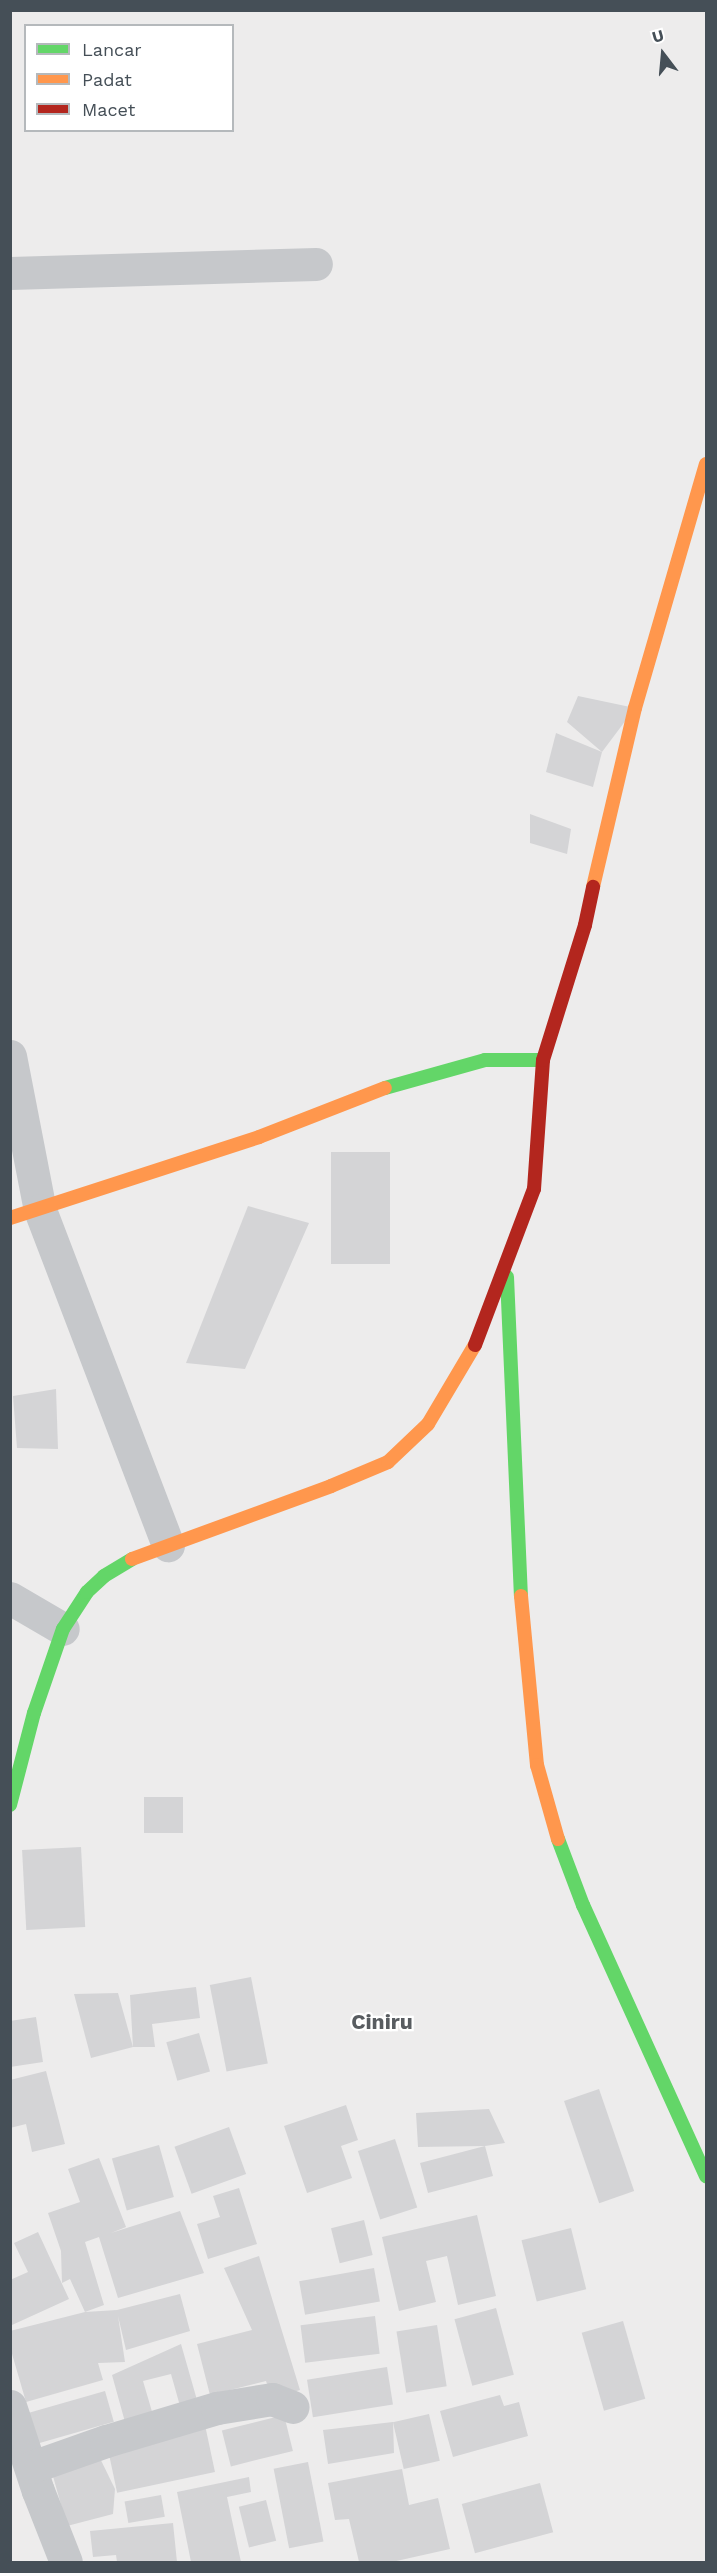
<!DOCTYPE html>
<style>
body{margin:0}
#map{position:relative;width:717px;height:2573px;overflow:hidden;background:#edecec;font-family:"Work Sans",sans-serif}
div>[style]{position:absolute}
.building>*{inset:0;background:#d4d4d6;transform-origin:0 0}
.street>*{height:33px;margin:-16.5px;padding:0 16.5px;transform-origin:16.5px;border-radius:16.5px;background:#c6c8cb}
.fast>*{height:14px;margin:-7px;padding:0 7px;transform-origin:7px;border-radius:7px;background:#63d668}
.slow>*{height:14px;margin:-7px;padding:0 7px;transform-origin:7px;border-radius:7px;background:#ff974d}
.jam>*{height:14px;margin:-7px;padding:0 7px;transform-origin:7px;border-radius:7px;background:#b3261e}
span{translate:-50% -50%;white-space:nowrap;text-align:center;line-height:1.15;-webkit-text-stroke:4.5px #fff;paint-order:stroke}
.quarter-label{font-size:21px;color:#585c60;font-weight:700}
.frame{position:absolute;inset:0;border:12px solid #454f57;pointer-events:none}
.legend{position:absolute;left:24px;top:24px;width:210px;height:108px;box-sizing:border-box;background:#fff;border:2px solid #b5b9bc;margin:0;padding:8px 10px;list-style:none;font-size:18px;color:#454f57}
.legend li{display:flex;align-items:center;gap:12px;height:30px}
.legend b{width:30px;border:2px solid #b5b9bc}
.north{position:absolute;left:633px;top:24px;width:60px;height:60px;-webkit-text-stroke:4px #fff;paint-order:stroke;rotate:344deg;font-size:16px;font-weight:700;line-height:24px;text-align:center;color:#454f57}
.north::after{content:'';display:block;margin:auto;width:21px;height:27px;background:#454f57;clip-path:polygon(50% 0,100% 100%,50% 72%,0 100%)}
</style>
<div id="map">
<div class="building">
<div style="clip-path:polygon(578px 696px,635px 708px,602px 752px,567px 722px)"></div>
<div style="clip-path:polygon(556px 733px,602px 752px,593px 787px,546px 772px)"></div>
<div style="clip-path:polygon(530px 814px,571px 829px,567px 854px,530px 843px)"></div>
<div style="left:331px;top:1152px;width:59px;height:112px"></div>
<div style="clip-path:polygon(248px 1206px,309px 1223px,245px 1369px,186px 1363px)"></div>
<div style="clip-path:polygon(56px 1389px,58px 1449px,17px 1448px,13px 1396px)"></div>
<div style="left:144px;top:1797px;width:39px;height:36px"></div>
<div style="left:81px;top:1847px;width:80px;height:59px;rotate:87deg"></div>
<div style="left:251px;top:1977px;width:88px;height:42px;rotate:79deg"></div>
<div style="clip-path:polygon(196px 1987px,200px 2018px,152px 2024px,155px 2047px,133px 2047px,130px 1995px)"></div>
<div style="clip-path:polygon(118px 1993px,133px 2047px,91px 2058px,74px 1994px)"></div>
<div style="clip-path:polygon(36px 2017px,43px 2062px,10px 2067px,10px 2021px)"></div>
<div style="left:199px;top:2033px;width:40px;height:34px;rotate:74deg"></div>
<div style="clip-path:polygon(46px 2071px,65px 2144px,32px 2152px,26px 2124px,10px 2128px,10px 2080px)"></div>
<div style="left:599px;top:2089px;width:108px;height:37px;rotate:71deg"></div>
<div style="clip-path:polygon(346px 2105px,358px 2140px,341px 2146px,352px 2178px,307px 2193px,284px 2126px)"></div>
<div style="clip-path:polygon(489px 2109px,505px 2143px,485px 2146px,493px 2176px,428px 2193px,420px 2163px,485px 2146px,418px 2147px,416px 2113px)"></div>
<div style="left:229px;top:2127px;width:50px;height:58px;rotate:70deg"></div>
<div style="left:395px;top:2139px;width:72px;height:39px;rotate:72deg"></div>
<div style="left:159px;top:2145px;width:54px;height:49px;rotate:74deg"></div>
<div style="clip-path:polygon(99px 2158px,126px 2227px,111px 2233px,180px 2211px,204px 2273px,118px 2298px,99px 2237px,85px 2242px,104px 2305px,85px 2312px,70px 2279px,62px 2283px,61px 2251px,48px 2213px,80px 2202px,68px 2169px)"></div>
<div style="clip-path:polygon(239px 2188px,257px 2244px,208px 2259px,197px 2224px,220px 2217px,213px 2196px)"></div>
<div style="clip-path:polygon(477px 2215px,496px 2296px,458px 2305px,447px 2256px,426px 2261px,436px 2302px,399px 2311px,382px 2237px)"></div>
<div style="left:364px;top:2220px;width:36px;height:34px;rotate:76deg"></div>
<div style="left:571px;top:2228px;width:63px;height:51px;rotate:76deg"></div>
<div style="clip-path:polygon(38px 2232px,69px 2299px,12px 2325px,10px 2280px,28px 2272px,14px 2243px)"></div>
<div style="clip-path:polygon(259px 2256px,300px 2390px,272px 2399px,266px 2381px,210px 2395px,197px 2344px,252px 2330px,224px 2268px)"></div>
<div style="left:374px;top:2268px;width:34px;height:76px;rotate:80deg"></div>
<div style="clip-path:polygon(180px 2294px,190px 2331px,126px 2350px,118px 2316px,125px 2362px,98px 2363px,103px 2380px,26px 2402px,10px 2347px,10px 2331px,85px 2312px,117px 2310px)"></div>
<div style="left:496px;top:2308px;width:69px;height:43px;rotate:75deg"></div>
<div style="left:375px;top:2316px;width:38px;height:75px;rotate:83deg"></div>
<div style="left:623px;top:2321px;width:81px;height:43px;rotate:74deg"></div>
<div style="left:437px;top:2325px;width:62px;height:41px;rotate:81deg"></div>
<div style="clip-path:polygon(181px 2344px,197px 2400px,180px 2406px,171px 2374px,143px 2381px,153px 2415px,125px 2422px,112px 2375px)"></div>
<div style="left:387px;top:2367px;width:38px;height:81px;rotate:81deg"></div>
<div style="left:105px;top:2391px;width:32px;height:79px;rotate:74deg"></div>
<div style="clip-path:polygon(500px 2395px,504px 2406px,519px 2402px,528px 2436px,453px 2457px,440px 2411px)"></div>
<div style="left:429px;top:2414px;width:48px;height:37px;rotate:77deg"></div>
<div style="left:284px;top:2415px;width:37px;height:64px;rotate:76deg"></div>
<div style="clip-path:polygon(393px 2422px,394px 2453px,328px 2464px,323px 2430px)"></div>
<div style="left:205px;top:2425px;width:48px;height:100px;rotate:78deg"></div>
<div style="clip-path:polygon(94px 2446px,115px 2489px,113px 2514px,67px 2526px,49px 2462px)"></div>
<div style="left:308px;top:2462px;width:81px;height:35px;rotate:79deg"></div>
<div style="clip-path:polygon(402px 2469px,409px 2505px,438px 2498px,450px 2549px,392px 2562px,359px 2562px,349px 2519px,335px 2520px,328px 2483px)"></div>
<div style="clip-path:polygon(249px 2477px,251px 2492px,227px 2497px,241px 2562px,191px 2562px,177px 2492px)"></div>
<div style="left:540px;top:2483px;width:51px;height:81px;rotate:75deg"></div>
<div style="left:161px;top:2495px;width:22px;height:37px;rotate:80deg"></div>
<div style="left:266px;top:2500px;width:42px;height:28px;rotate:76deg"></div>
<div style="clip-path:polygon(173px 2523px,177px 2562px,117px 2562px,116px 2555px,93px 2557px,90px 2531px)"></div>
</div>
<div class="street">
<div style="left:10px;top:273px;width:306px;rotate:-1.7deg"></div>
<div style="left:10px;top:1056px;width:157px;rotate:79deg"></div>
<div style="left:40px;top:1210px;width:359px;rotate:69.1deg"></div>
<div style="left:10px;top:1598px;width:61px;rotate:30.3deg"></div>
<div style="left:10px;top:2406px;width:89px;rotate:71.8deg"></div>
<div style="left:38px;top:2491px;width:76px;rotate:68.5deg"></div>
<div style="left:32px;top:2467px;width:78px;rotate:-19.4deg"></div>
<div style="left:106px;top:2441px;width:116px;rotate:-16.6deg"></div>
<div style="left:217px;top:2408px;width:56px;rotate:-9.3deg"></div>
<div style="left:272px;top:2399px;width:22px;rotate:21deg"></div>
</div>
<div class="fast">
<div style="left:385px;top:1088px;width:104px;rotate:-15.6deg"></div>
<div style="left:485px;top:1060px;width:58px"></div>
<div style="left:507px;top:1277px;width:319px;rotate:87.5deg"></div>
<div style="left:10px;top:1805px;width:95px;rotate:-75.4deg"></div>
<div style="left:34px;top:1713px;width:89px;rotate:-71deg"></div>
<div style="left:63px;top:1629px;width:44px;rotate:-57deg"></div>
<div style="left:87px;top:1592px;width:23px;rotate:-43deg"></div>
<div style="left:104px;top:1576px;width:33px;rotate:-31deg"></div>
<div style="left:558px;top:1839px;width:71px;rotate:69.3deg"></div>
<div style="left:583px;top:1905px;width:298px;rotate:65.6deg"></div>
</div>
<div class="slow">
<div style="left:593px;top:887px;width:184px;rotate:-76.8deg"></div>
<div style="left:635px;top:708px;width:254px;rotate:-73.8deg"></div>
<div style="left:10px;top:1218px;width:262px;rotate:-18deg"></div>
<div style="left:259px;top:1137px;width:135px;rotate:-21.3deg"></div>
<div style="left:132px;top:1559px;width:212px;rotate:-20.1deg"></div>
<div style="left:331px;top:1486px;width:62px;rotate:-22.8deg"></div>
<div style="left:388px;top:1462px;width:55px;rotate:-43.5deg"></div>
<div style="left:428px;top:1424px;width:92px;rotate:-59.3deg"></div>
<div style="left:521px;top:1596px;width:170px;rotate:84.6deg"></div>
<div style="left:537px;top:1765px;width:77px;rotate:74.2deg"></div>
</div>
<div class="jam">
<div style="left:475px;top:1345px;width:167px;rotate:-69.3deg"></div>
<div style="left:534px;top:1189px;width:129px;rotate:-86deg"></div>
<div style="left:543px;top:1060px;width:141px;rotate:-72.7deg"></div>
<div style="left:585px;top:925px;width:39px;rotate:-78deg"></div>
</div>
<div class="quarter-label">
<span style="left:382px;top:2022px">Ciniru</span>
</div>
<div class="frame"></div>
<ul class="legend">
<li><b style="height:8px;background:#63d668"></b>Lancar</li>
<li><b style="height:8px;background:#ff974d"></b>Padat</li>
<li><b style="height:8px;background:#b3261e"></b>Macet</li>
</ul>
<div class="north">U</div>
</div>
